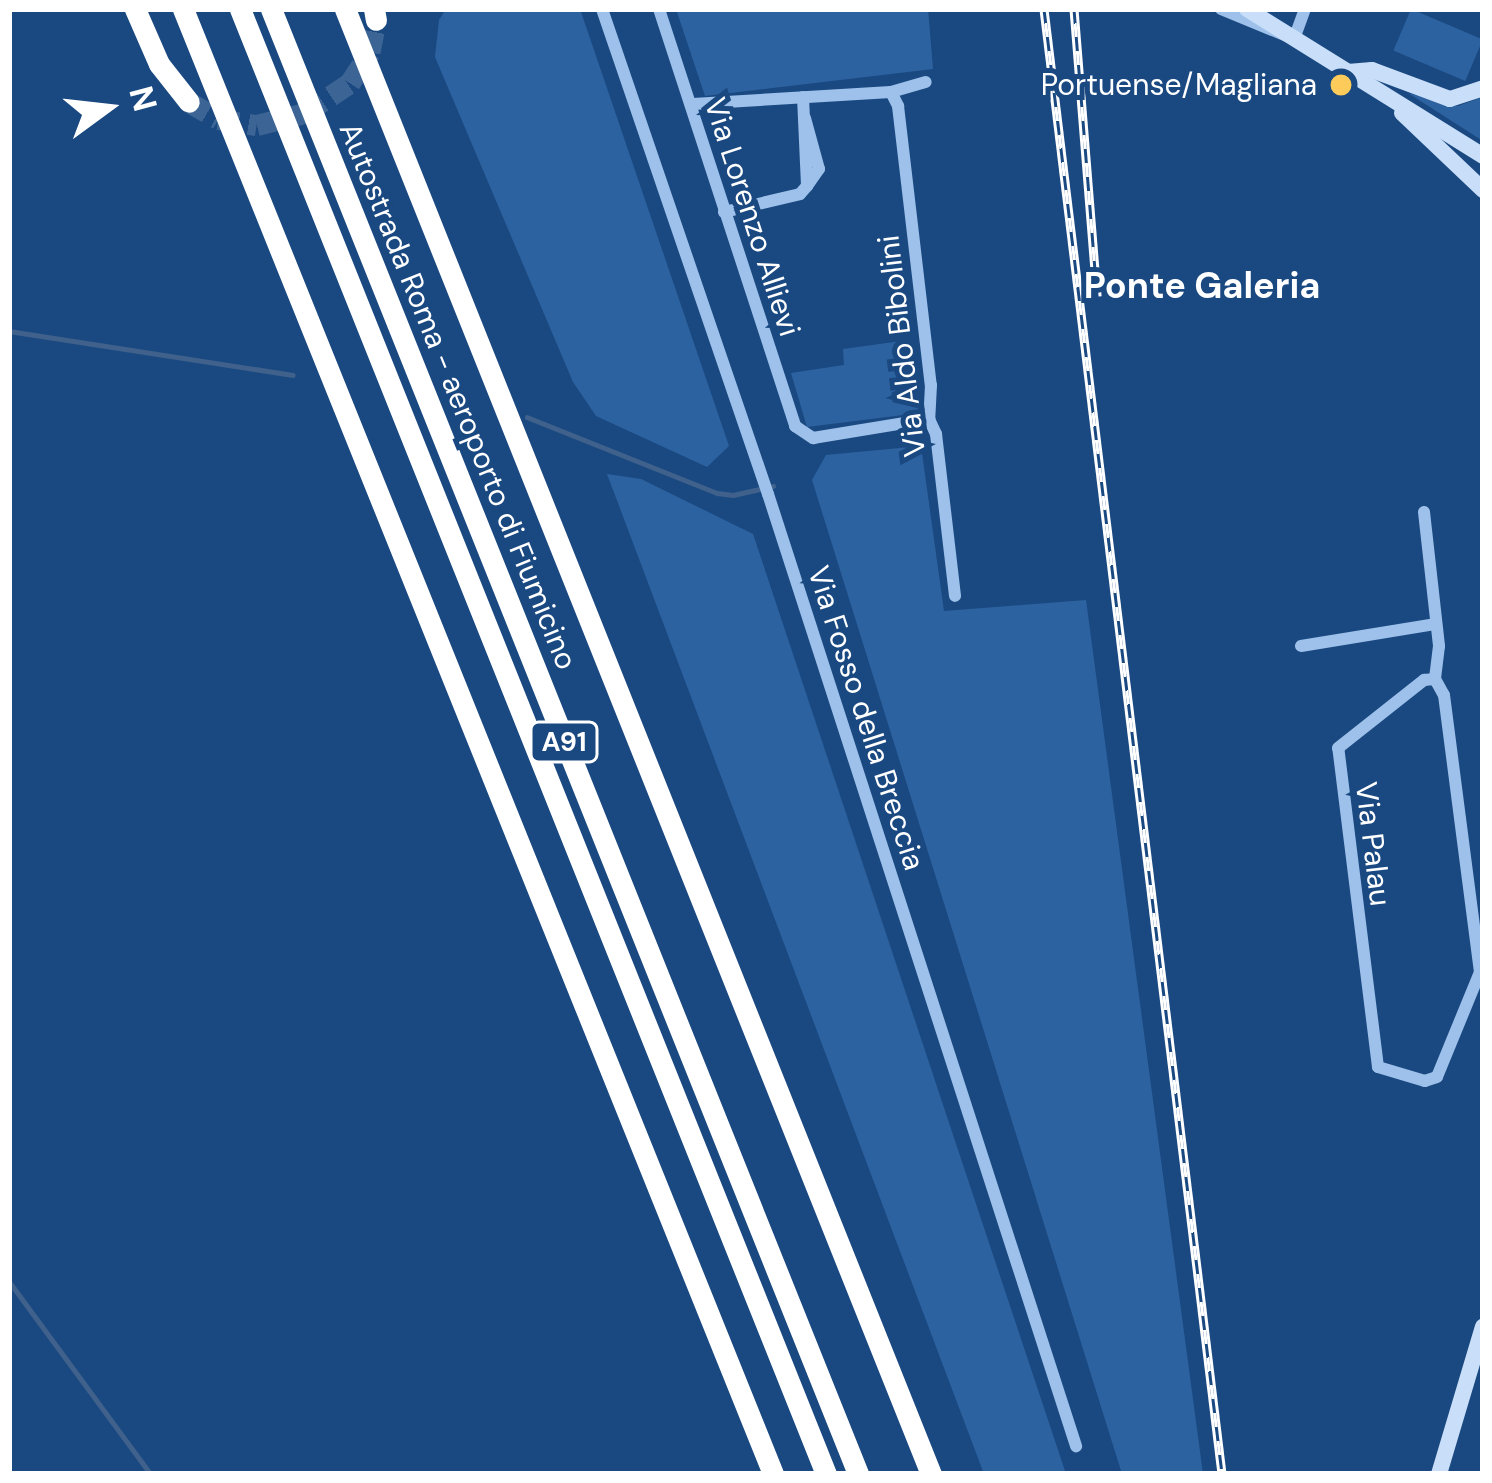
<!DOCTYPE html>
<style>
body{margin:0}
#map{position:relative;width:1492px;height:1483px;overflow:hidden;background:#1a4981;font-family:"DM Sans",sans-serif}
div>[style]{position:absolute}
.green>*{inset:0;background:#2d62a0;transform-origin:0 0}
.stream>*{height:4.5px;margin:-2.25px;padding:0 2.25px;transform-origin:2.25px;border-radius:2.25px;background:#3f618b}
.highway-tunnel>*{height:21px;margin-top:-10.5px;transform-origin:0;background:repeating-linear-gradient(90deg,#3c6494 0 21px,transparent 0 31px)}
.street>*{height:12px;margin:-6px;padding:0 6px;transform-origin:6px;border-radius:6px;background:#9dc1ea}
.secondary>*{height:16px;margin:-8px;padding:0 8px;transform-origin:8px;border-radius:8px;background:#c9def8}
.highway>*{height:21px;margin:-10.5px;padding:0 10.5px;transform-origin:10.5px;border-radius:10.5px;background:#fff}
.rail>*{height:9px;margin-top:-4.5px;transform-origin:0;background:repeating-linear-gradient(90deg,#1a4981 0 14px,#fff 0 28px);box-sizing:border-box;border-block:3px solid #fff}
.dots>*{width:33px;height:33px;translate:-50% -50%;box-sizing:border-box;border:6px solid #1a4981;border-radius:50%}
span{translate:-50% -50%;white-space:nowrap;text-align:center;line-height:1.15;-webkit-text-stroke:10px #1a4981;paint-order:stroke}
.shield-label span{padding:3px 9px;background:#1a4981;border:3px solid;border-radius:9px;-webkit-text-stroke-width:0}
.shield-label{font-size:27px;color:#fff;font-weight:700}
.poi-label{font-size:30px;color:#fff}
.right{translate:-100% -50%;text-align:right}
.street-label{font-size:30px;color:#fff}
.quarter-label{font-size:36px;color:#fff;font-weight:700}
.frame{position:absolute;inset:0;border:12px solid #fff;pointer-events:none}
.north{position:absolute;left:48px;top:48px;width:120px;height:120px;-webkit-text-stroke:9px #1a4981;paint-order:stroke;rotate:75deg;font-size:33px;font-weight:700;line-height:48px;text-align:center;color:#fff}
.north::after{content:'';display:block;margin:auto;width:42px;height:54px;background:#fff;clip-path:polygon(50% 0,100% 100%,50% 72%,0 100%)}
</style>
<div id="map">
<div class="green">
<div style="clip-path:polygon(446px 9px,580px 9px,729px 446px,707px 467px,596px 416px,573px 382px,435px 57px,439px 20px)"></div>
<div style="clip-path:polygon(676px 9px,928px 9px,933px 69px,705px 96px)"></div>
<div style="left:1411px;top:9px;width:78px;height:45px;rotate:23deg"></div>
<div style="clip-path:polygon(1408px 93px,1458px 106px,1483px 97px,1483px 141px)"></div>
<div style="clip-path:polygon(909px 340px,919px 413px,807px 427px,791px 373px,844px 365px,843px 349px)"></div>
<div style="clip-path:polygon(921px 446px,944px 611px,1086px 600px,1203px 1474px,1122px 1474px,812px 480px,826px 455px)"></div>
<div style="clip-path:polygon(607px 474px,641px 479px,753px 534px,1066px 1474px,984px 1474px)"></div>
</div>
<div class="stream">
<div style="left:9px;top:331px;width:287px;rotate:8.8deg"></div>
<div style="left:527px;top:417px;width:205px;rotate:21.8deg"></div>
<div style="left:717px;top:493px;width:16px;rotate:7deg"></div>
<div style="left:733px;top:495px;width:41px;rotate:-12.7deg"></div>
<div style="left:9px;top:1281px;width:240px;rotate:53.7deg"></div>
</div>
<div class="highway-tunnel">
<div style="left:189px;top:102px;width:34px;rotate:30deg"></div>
<div style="left:218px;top:119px;width:39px;rotate:9deg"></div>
<div style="left:257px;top:125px;width:49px;rotate:-14deg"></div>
<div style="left:305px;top:113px;width:54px;rotate:-33.7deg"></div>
<div style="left:350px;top:83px;width:37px;rotate:-57deg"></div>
<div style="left:370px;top:52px;width:33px;rotate:-79deg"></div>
</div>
<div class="street">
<div style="left:602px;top:9px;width:513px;rotate:71.11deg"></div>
<div style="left:768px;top:494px;width:1001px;rotate:72.07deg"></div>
<div style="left:659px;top:9px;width:439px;rotate:71.9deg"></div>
<div style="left:795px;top:426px;width:22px;rotate:34deg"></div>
<div style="left:813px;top:438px;width:118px;rotate:-9.3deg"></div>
<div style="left:1221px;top:9px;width:79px;rotate:22.3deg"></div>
<div style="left:1294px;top:39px;width:32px;rotate:-70deg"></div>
<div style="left:891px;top:92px;width:16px;rotate:63deg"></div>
<div style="left:898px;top:106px;width:281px;rotate:83.3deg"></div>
<div style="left:931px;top:385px;width:34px;rotate:93deg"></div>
<div style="left:929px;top:419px;width:17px;rotate:65deg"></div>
<div style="left:936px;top:434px;width:163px;rotate:83.3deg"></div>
<div style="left:803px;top:97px;width:89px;rotate:87.4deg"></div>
<div style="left:807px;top:186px;width:21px;rotate:-55deg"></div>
<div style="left:819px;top:169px;width:53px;rotate:-105.4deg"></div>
<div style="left:693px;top:104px;width:198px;rotate:-3.5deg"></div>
<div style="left:891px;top:92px;width:36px;rotate:-16deg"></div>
<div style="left:724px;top:212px;width:78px;rotate:-13.3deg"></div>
<div style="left:800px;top:194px;width:11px;rotate:-49deg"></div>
<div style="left:1424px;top:512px;width:135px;rotate:83.6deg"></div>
<div style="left:1439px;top:646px;width:33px;rotate:97deg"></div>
<div style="left:1435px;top:679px;width:18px;rotate:61deg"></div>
<div style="left:1444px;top:695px;width:279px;rotate:82.6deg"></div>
<div style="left:1480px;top:972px;width:113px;rotate:112.3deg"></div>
<div style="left:1437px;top:1077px;width:13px;rotate:162deg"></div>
<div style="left:1425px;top:1081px;width:49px;rotate:-163.4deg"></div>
<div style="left:1378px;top:1067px;width:321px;rotate:-97.1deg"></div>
<div style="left:1338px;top:748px;width:110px;rotate:-38.3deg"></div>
<div style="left:1424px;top:680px;width:11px;rotate:-5deg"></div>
<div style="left:1301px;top:646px;width:137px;rotate:-9.3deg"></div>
</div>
<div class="secondary">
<div style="left:1247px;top:9px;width:278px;rotate:31.9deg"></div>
<div style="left:1348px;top:72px;width:24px;rotate:-5deg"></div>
<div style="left:1372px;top:70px;width:83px;rotate:20.4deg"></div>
<div style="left:1450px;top:99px;width:35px;rotate:-18deg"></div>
<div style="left:1402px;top:113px;width:112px;rotate:43.5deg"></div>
<div style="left:1439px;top:1474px;width:154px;rotate:-73.4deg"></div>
</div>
<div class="highway">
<div style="left:135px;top:9px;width:60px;rotate:66.4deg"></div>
<div style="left:159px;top:64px;width:48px;rotate:51.7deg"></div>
<div style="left:183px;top:9px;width:1579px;rotate:68.06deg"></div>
<div style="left:240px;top:9px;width:1578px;rotate:68.2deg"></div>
<div style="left:271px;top:9px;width:1578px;rotate:68.16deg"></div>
<div style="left:345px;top:9px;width:1578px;rotate:68.2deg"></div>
<div style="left:374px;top:9px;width:11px;rotate:80deg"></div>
</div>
<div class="rail">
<div style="left:1044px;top:9px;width:1476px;rotate:83.07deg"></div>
<div style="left:1074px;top:9px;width:288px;rotate:85.4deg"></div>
</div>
<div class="dots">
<div style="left:1341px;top:85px;background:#fdcb59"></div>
</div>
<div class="shield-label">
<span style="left:564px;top:742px">A91</span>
</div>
<div class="poi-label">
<span class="right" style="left:1317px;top:85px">Portuense/Magliana</span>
</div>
<div class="street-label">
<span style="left:752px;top:217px;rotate:72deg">Via Lorenzo Allievi</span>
<span style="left:902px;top:346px;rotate:-97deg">Via Aldo Bibolini</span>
<span style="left:458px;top:396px;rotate:68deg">Autostrada Roma - aeroporto di Fiumicino</span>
<span style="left:866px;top:718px;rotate:72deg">Via Fosso della Breccia</span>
<span style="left:1373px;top:844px;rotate:83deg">Via Palau</span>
</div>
<div class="quarter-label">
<span style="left:1202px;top:286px">Ponte Galeria</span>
</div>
<div class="frame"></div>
<div class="north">N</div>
</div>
